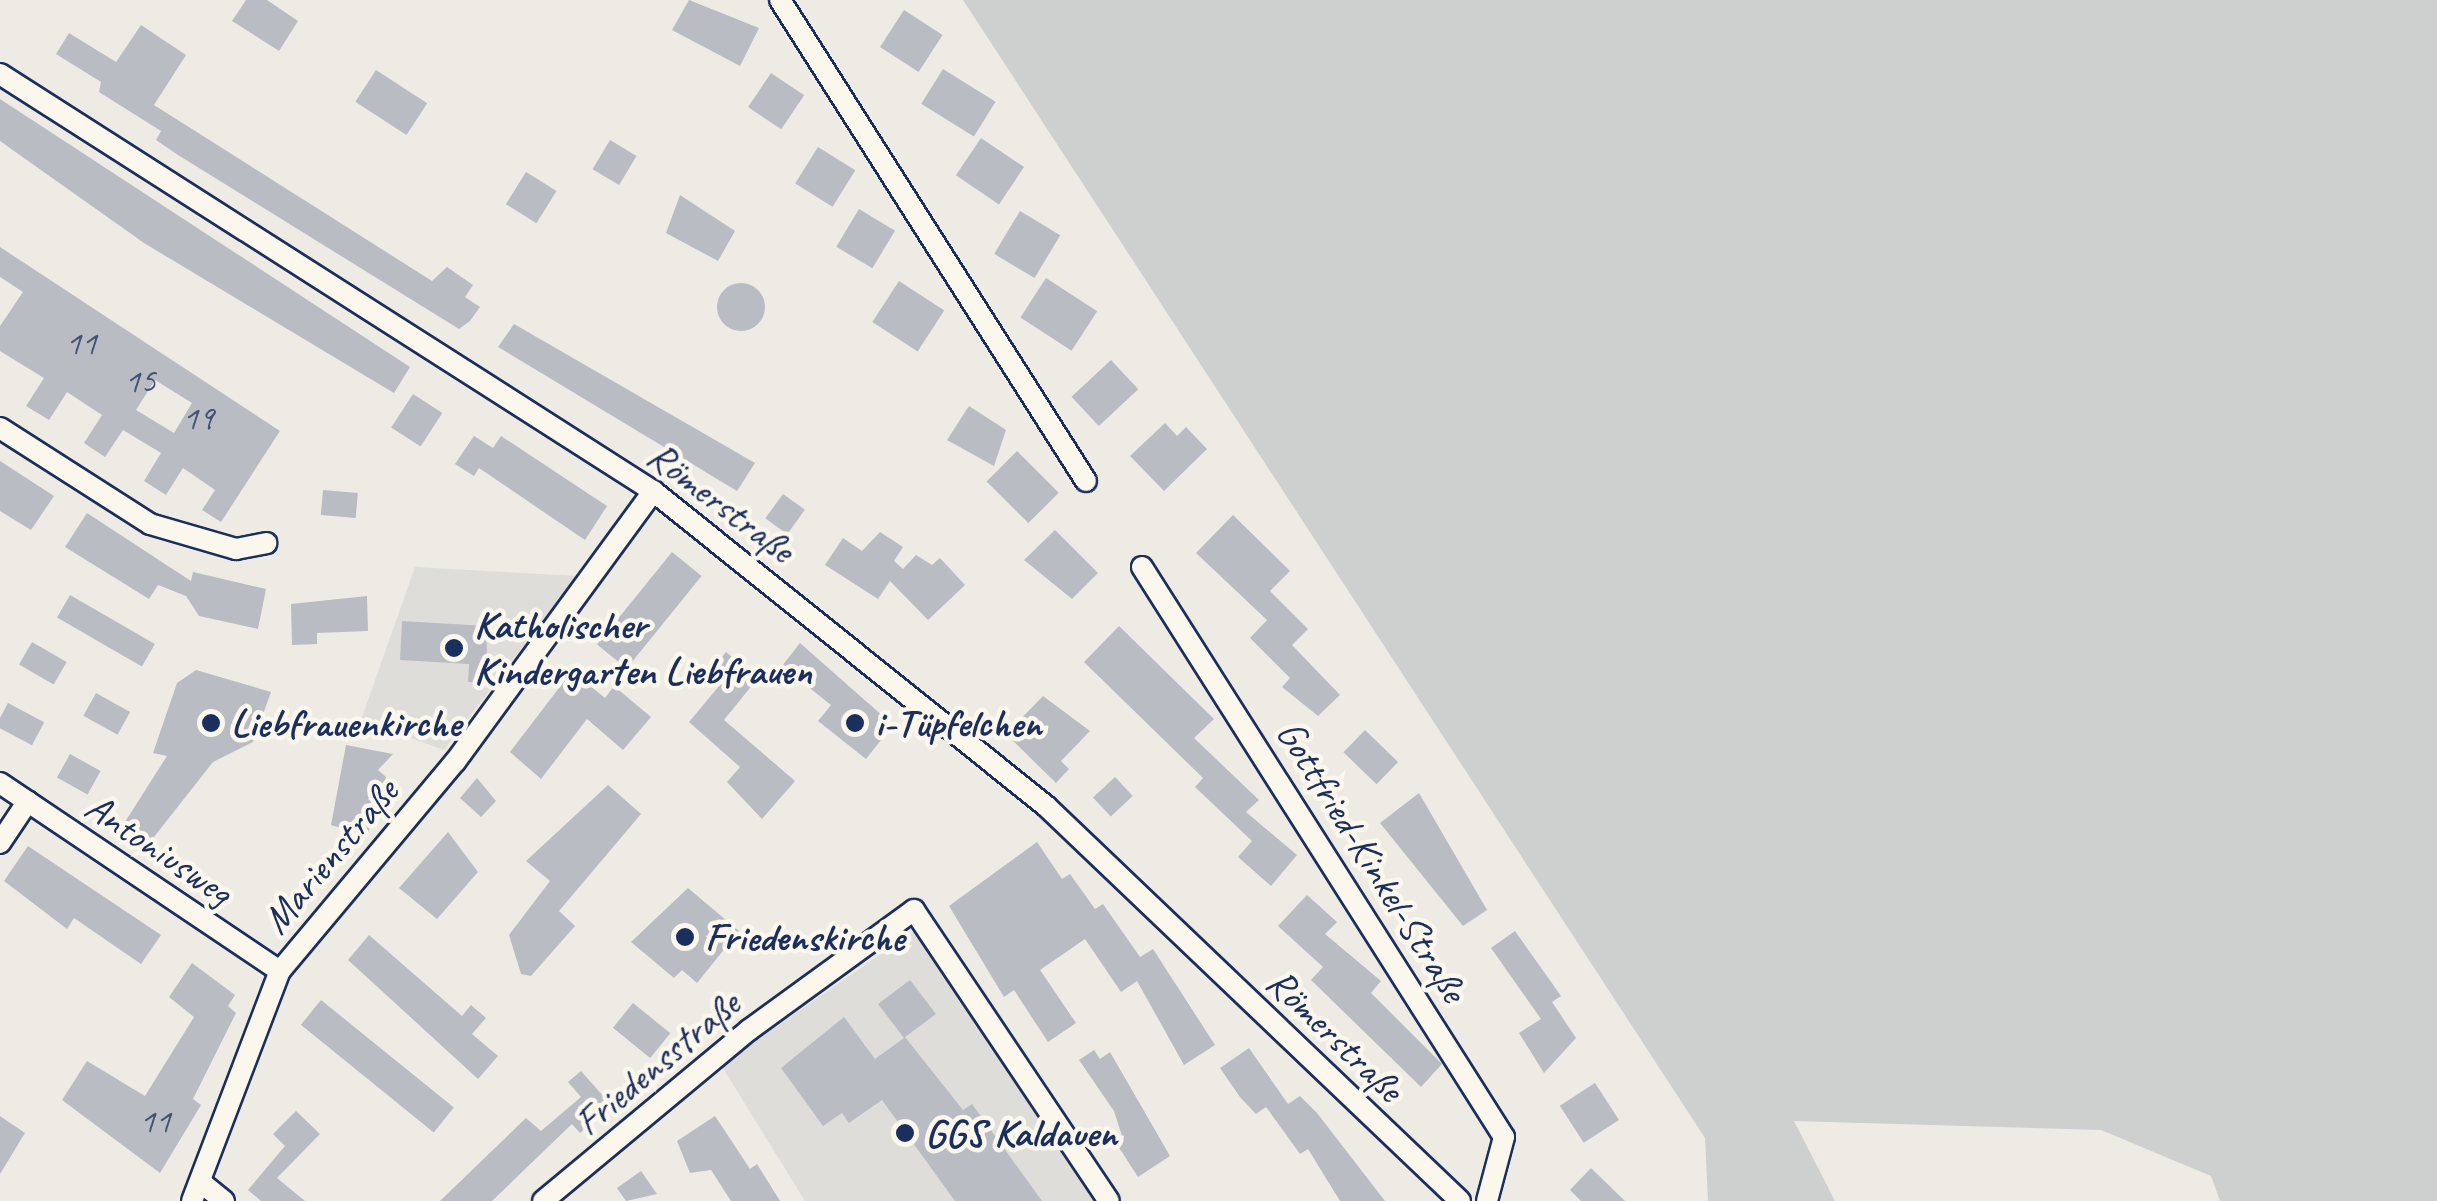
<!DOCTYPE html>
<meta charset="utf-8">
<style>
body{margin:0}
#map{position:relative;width:2437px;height:1201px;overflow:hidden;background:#eeebe4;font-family:Caveat,sans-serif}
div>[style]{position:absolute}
.built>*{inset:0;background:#deddda}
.green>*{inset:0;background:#cecfcf}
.building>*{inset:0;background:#b9bcc3;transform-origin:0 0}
.round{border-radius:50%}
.roads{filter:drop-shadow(2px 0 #1b2f5e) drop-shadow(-2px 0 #1b2f5e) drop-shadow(0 2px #1b2f5e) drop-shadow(0 -2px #1b2f5e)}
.minor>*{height:20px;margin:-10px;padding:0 10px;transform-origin:10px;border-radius:10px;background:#fbf7ec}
.dots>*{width:28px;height:28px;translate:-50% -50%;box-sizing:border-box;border:5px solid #fbf7ec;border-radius:50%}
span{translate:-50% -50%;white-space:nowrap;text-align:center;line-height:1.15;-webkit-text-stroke:9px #fbf7ec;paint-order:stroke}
.number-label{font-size:35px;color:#425277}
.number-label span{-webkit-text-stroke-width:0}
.street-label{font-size:40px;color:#1b2f5e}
.poi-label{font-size:40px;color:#1b2f5e;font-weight:700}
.left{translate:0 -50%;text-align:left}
</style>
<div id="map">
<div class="built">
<div style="clip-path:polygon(415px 567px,577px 576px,444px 750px,361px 720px)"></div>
<div style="clip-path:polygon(914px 931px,1093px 1201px,805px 1201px,721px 1065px)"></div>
</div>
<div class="green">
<div style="clip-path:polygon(963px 0,2437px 0,2437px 1201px,2220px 1201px,2211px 1176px,2101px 1130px,1794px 1121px,1835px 1201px,1708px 1201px,1705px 1138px)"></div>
</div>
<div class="building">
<div style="clip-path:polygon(246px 0,267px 0,298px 21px,279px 51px,232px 21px)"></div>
<div style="clip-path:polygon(689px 0,759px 28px,740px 66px,672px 30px)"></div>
<div style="left:904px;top:10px;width:46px;height:44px;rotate:33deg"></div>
<div style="clip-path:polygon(141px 25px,186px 55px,154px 105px,432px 281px,447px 267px,473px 285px,465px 297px,480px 307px,470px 321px,459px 329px,178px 155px,156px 140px,161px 131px,99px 92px,101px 82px,56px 54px,69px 33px,116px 62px)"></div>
<div style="left:943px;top:69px;width:62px;height:41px;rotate:32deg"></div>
<div style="left:376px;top:70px;width:61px;height:38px;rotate:33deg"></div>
<div style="left:771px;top:73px;width:40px;height:41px;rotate:34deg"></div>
<div style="clip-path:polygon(0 99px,410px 367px,394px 393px,144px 243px,0 141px)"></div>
<div style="left:981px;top:138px;width:52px;height:45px;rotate:34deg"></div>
<div style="left:610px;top:140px;width:31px;height:34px;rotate:31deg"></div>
<div style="left:818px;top:147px;width:44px;height:43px;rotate:32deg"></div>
<div style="left:526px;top:172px;width:36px;height:38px;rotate:32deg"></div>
<div style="clip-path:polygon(680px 195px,735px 231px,718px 261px,666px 233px)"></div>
<div style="left:859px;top:209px;width:42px;height:44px;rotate:31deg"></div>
<div style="left:1020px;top:211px;width:47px;height:50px;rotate:31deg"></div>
<div style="clip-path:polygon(evenodd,0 247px,280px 431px,221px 522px,202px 510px,215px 490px,183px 468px,166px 495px,144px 481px,161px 453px,123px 430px,105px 457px,84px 443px,102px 415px,67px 392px,49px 420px,26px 406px,44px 378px,0 351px,0 326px,23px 292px,0 277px,0 247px,155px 380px,192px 403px,174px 433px,136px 410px,155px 380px)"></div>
<div style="left:1046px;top:278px;width:61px;height:47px;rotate:33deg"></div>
<div style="left:899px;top:281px;width:54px;height:49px;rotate:33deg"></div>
<div class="round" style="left:717px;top:283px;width:48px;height:48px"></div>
<div style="clip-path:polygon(514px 324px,755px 463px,737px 491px,498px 347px)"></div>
<div style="left:1111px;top:360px;width:40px;height:54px;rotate:47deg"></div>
<div style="left:413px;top:394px;width:35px;height:40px;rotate:33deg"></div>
<div style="clip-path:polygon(969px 406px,1006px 430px,994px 466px,947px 440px)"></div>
<div style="clip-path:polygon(1165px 423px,1177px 436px,1186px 427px,1207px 449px,1164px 491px,1130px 456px)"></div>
<div style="clip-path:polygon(474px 436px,493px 448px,501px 436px,607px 506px,585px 540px,479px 468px,474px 476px,455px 464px)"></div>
<div style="left:1017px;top:451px;width:59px;height:43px;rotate:45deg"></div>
<div style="clip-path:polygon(0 461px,54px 496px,31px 530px,0 511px)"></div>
<div style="left:323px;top:490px;width:35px;height:25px;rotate:5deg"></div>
<div style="left:783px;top:494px;width:27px;height:30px;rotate:36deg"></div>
<div style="clip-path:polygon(87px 513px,191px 581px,193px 572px,266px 589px,258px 629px,199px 616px,186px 596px,158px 585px,149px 599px,65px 547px)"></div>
<div style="clip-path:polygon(1233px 515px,1290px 571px,1270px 591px,1308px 629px,1292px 645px,1340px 695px,1318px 716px,1282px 687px,1290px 678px,1250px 638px,1267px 620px,1196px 553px)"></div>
<div style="clip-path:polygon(1055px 530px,1098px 573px,1072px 599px,1024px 560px)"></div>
<div style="clip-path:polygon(880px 532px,903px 547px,894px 561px,903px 569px,916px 555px,932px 565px,940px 558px,965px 585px,928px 620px,890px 581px,878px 599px,825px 565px,843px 538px,862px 551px)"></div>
<div style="left:672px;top:552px;width:38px;height:119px;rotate:39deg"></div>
<div style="left:70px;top:595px;width:98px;height:26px;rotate:30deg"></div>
<div style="clip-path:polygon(367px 596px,368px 631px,317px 633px,317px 644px,292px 645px,291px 604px)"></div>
<div style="clip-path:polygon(402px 621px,486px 626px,488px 683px,468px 682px,469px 664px,400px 660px)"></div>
<div style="clip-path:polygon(1119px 626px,1214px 719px,1194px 738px,1259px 800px,1246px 812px,1297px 855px,1271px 886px,1238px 857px,1252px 841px,1195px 787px,1203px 778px,1084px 662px)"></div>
<div style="left:32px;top:642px;width:40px;height:26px;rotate:30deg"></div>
<div style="clip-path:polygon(800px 643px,893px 725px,866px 759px,818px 721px,831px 705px,782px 666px)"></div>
<div style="clip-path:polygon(726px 652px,758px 678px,724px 720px,795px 781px,762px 819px,727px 782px,740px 767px,689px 722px,719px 686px,707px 676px)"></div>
<div style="clip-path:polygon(196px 670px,271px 692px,253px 742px,213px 762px,150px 842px,123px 825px,167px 756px,153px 753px,177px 683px)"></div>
<div style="clip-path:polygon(572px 671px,605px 698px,614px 686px,651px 717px,623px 750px,587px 719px,541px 779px,510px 752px)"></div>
<div style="left:96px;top:693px;width:39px;height:26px;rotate:29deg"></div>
<div style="clip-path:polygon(1043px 696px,1090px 731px,1061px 761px,1069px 769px,1056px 783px,1006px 734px)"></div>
<div style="left:8px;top:703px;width:41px;height:26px;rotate:28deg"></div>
<div style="left:1365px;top:730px;width:46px;height:31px;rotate:44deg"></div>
<div style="clip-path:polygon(346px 745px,393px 754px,378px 770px,386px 777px,367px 836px,331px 825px)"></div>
<div style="left:70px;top:754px;width:35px;height:27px;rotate:29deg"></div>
<div style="left:1115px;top:777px;width:26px;height:30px;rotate:47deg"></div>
<div style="clip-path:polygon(477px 778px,496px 801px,481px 817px,460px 798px)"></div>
<div style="clip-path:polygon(608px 785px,641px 814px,559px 911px,575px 926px,531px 976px,521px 974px,509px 935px,550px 881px,526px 861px)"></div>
<div style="clip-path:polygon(1419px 793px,1487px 910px,1463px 926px,1380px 823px)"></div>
<div style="clip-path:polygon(448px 832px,478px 872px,437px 919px,399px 888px)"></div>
<div style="clip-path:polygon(1037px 842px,1062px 879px,1070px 874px,1095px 909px,1103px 904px,1140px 957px,1153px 949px,1215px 1045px,1184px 1065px,1137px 981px,1121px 992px,1085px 939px,1040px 970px,1076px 1023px,1048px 1042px,1014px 990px,1004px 997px,949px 906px)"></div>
<div style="clip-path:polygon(28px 846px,161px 935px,141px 964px,74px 918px,67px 929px,4px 881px)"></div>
<div style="clip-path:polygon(688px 888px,739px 931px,697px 983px,682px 970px,674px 978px,631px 942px)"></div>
<div style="clip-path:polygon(1307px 895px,1337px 922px,1325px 934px,1381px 981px,1371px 993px,1442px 1064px,1421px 1087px,1311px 980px,1323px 967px,1278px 926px)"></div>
<div style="clip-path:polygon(1515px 931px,1561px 996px,1552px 1002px,1576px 1038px,1544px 1073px,1519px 1033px,1541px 1019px,1491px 948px)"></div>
<div style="clip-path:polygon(369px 935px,462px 1016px,471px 1005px,486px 1018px,472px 1034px,498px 1056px,478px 1079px,348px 960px)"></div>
<div style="clip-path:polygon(192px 963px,235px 995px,228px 1006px,236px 1013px,193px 1099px,201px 1105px,160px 1173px,62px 1100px,87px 1061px,145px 1096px,194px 1017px,169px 997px)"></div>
<div style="clip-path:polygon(910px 980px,936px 1014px,905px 1037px,963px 1110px,972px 1104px,1042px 1201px,955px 1201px,882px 1100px,849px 1123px,842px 1113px,823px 1126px,781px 1068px,844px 1017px,875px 1059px,904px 1038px,878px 1004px)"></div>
<div style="left:321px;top:1000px;width:171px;height:32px;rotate:39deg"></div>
<div style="left:633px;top:1003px;width:48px;height:32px;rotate:39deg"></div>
<div style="clip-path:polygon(1249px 1048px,1288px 1104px,1300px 1096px,1317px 1113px,1385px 1201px,1340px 1201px,1308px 1149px,1300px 1154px,1266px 1107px,1256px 1114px,1240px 1097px,1220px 1068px)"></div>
<div style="clip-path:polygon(1094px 1050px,1100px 1059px,1110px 1052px,1170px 1156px,1138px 1177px,1116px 1143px,1123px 1139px,1114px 1111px,1079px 1060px)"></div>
<div style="clip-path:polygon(581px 1071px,612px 1106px,580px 1133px,572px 1124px,492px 1201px,440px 1201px,526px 1118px,541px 1131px,581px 1097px,568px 1082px)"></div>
<div style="left:1595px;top:1083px;width:44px;height:42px;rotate:57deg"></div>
<div style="clip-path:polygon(296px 1111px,320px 1134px,277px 1178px,305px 1201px,261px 1201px,248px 1190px,285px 1146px,273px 1134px)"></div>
<div style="clip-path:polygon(0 1116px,25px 1133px,0 1174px)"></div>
<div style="clip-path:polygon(715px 1116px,750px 1169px,757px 1164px,780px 1201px,731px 1201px,711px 1170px,690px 1173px,677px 1141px)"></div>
<div style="clip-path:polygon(1591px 1168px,1625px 1201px,1581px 1201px,1570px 1190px)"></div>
<div style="clip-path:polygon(641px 1171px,657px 1194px,626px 1201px,617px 1188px)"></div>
</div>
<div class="roads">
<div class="minor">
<div style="left:780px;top:0;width:570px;rotate:57.54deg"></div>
<div style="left:0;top:74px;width:775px;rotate:32.56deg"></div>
<div style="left:653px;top:491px;width:504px;rotate:38.71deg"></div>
<div style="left:1046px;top:806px;width:572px;rotate:43.65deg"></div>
<div style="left:0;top:428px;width:178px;rotate:32.6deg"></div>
<div style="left:150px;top:524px;width:90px;rotate:16.2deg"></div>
<div style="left:236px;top:549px;width:31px;rotate:-11deg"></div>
<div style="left:1142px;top:567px;width:675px;rotate:57.58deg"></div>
<div style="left:1504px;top:1137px;width:66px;rotate:104.9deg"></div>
<div style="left:0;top:783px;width:337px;rotate:33.9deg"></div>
<div style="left:0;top:843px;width:50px;rotate:-56.3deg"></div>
<div style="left:203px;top:1184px;width:27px;rotate:39deg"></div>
<div style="left:192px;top:1201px;width:246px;rotate:-69.1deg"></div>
<div style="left:280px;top:971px;width:273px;rotate:-50.1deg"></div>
<div style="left:455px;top:762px;width:336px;rotate:-53.8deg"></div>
<div style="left:543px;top:1201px;width:268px;rotate:-39.7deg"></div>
<div style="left:749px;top:1030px;width:204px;rotate:-36deg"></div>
<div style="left:914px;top:910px;width:350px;rotate:56.2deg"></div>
</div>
</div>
<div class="dots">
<div style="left:454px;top:648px;background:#1b2f5e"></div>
<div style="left:211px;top:723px;background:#1b2f5e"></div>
<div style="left:855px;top:723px;background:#1b2f5e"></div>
<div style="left:685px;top:937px;background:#1b2f5e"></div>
<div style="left:905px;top:1133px;background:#1b2f5e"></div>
</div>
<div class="number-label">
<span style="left:81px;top:343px">11</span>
<span style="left:140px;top:381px">15</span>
<span style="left:198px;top:418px">19</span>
<span style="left:155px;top:1121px">11</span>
</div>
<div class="street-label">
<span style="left:721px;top:502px;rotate:37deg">Römerstraße</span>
<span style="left:159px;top:849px;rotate:34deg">Antoniusweg</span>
<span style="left:330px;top:856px;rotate:-50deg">Marienstraße</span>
<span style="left:1372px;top:861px;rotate:58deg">Gottfried-Kinkel-Straße</span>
<span style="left:1335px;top:1035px;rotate:44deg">Römerstraße</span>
<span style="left:657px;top:1063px;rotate:-40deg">Friedensstraße</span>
</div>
<div class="poi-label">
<span class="left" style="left:474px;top:648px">Katholischer<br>Kindergarten Liebfrauen</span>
<span class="left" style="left:231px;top:723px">Liebfrauenkirche</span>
<span class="left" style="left:875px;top:723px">i-Tüpfelchen</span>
<span class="left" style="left:705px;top:937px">Friedenskirche</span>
<span class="left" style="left:925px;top:1133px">GGS Kaldauen</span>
</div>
</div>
